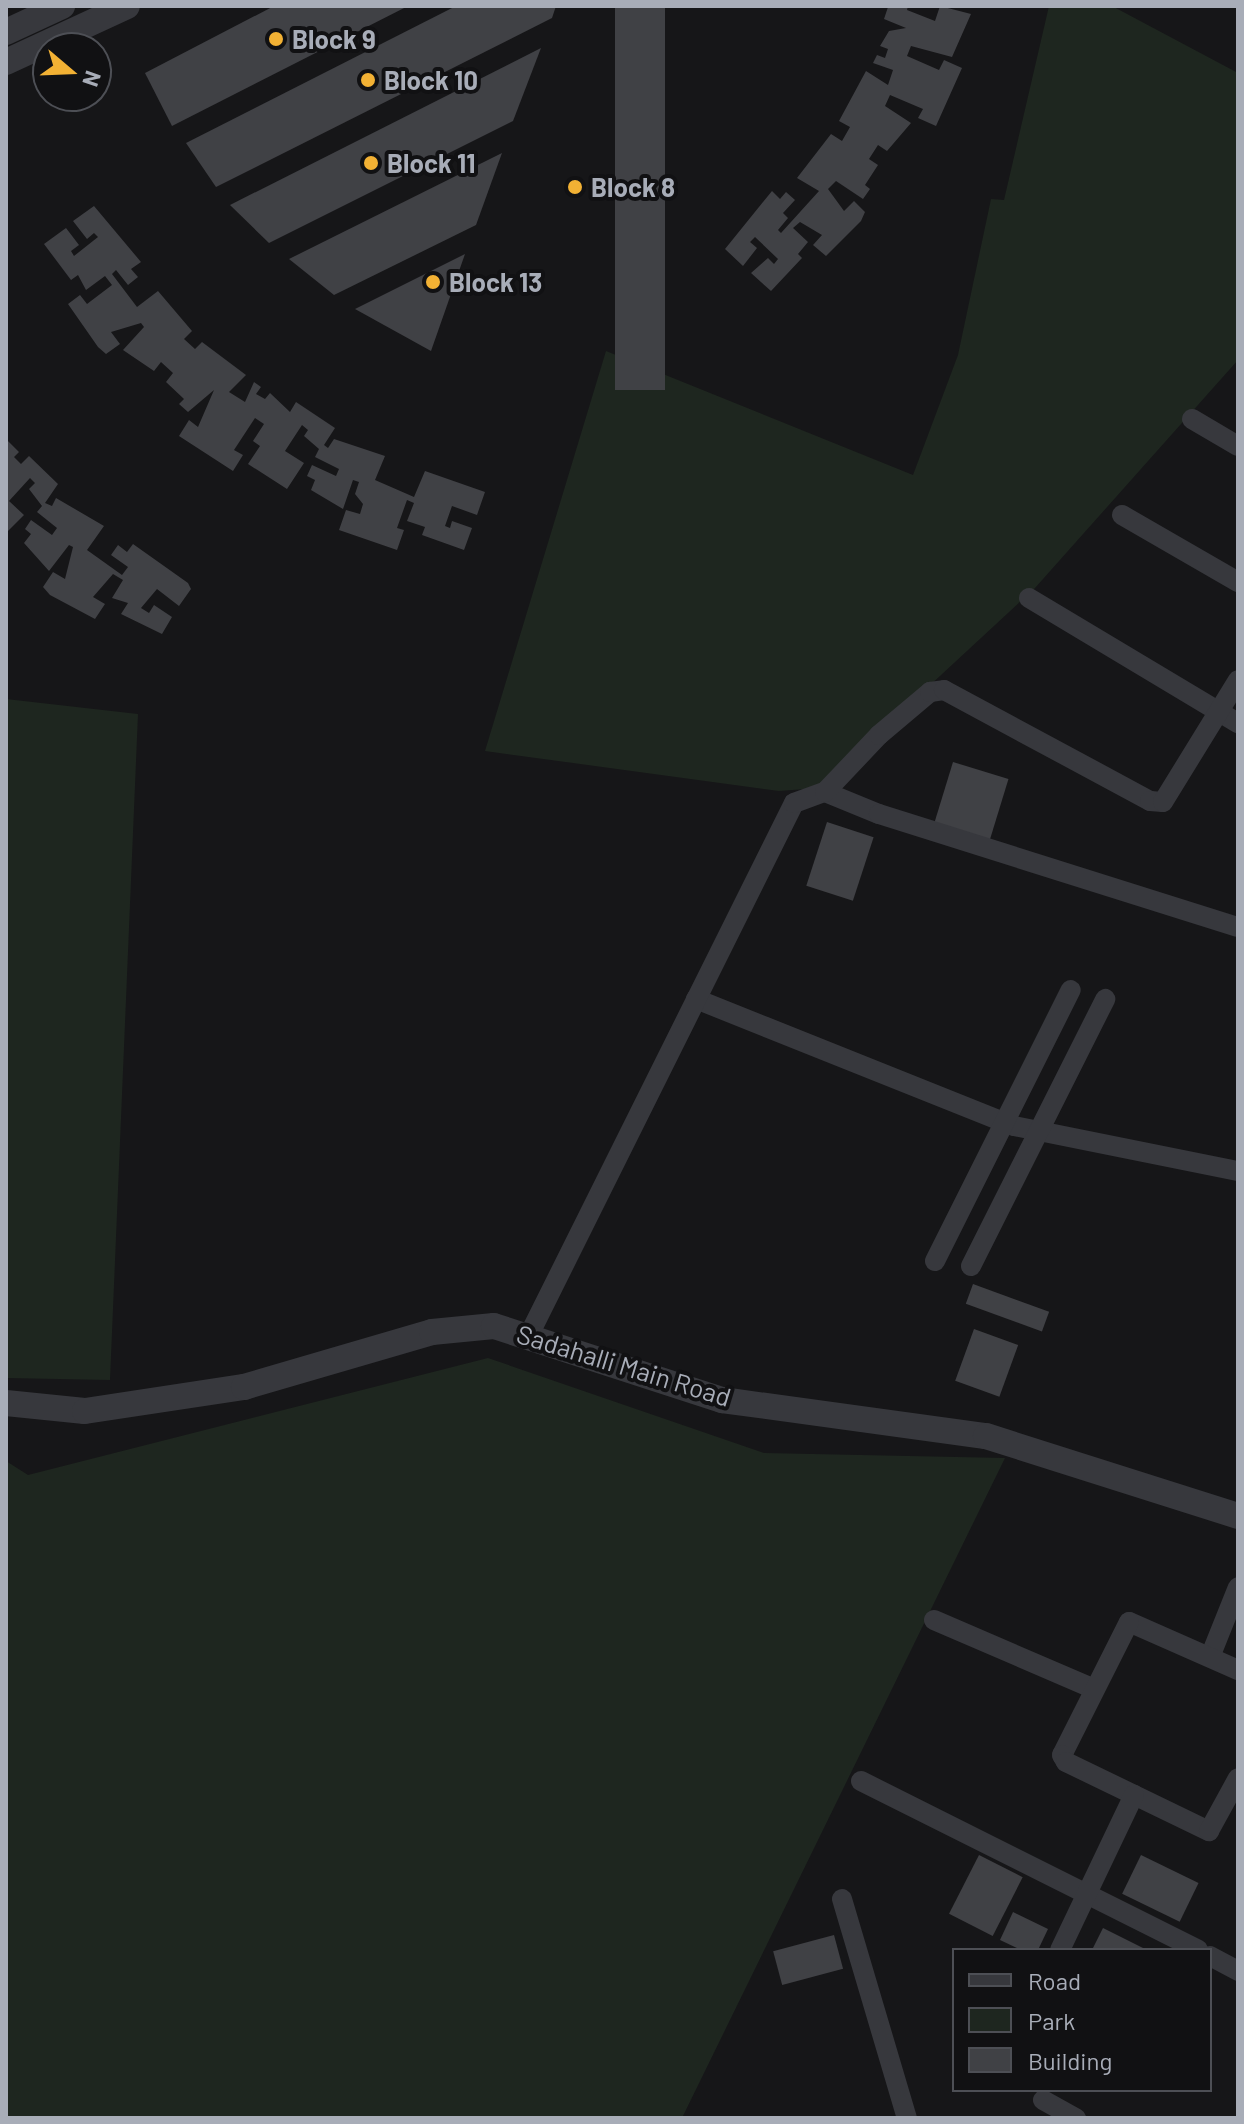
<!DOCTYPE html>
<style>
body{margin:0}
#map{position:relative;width:1244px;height:2124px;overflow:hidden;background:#161618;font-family:Barlow,sans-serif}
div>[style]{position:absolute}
.green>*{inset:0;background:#1e261f}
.building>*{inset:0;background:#404145;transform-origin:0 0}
.minor>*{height:20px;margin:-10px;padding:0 10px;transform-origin:10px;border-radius:10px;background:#37383d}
.tertiary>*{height:26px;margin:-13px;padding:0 13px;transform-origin:13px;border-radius:13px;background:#37383d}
.dots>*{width:22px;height:22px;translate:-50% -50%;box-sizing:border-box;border:4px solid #111113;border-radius:50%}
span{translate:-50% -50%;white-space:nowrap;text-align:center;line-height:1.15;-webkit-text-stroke:8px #111113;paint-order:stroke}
.poi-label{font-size:26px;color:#a8adb8;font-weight:700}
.left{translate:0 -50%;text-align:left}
.street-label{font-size:26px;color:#a8adb8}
.frame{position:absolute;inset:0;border:8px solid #a8adb8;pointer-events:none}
.legend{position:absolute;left:952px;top:1948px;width:260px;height:144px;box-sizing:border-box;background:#111113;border:2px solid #4d4f55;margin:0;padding:10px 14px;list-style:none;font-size:24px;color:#a8adb8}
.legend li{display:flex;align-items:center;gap:16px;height:40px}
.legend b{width:40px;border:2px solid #4d4f55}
.north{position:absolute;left:32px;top:32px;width:80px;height:80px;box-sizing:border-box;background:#111113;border:2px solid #4d4f55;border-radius:50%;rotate:109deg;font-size:22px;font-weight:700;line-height:32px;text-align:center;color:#a8adb8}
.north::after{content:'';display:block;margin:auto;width:28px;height:36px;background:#f2b134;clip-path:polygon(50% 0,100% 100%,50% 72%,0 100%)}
</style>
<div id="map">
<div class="green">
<div style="clip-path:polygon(1049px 6px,1112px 6px,1238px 73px,1238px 360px,1035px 588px,819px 788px,779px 791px,485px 751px,606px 351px,913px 475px,958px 355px,991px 199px,1004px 200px)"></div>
<div style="clip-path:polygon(6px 699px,138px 714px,110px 1380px,6px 1378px)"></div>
<div style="clip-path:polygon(488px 1358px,764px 1453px,1005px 1458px,682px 2118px,6px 2118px,6px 1461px,28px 1475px)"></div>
</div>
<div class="building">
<div style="clip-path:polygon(274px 6px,408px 6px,172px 126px,145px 73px)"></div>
<div style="clip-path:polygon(456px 6px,556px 6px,552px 18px,216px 187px,186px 143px)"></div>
<div style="left:615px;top:6px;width:50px;height:384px"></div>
<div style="clip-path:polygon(908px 6px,907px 10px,935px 21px,940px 6px,971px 14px,952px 57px,911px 46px,907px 56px,939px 70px,944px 60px,962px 68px,936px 126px,918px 118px,923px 109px,890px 95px,885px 106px,911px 123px,887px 151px,878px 145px,869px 159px,878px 165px,865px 185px,870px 189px,863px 199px,836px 181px,828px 189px,844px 211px,854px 201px,865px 212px,861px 221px,826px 256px,813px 245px,822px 235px,800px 222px,793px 228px,808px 242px,798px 254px,802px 258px,771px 291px,751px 273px,768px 258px,774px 264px,778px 259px,755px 237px,750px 242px,757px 248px,743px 266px,725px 249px,772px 191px,780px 199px,786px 192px,795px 200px,783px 213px,788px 218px,778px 230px,781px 233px,819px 191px,797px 178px,831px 134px,842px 141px,850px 127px,839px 121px,866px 71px,888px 85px,893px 70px,873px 63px,877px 55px,885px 58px,888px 49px,880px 46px,889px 31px,906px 28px,884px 19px,888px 7px)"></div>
<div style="clip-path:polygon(541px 48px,513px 121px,269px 243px,230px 205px)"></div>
<div style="clip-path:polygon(502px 153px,476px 225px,334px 295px,289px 259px)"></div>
<div style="clip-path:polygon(94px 206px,141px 262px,131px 269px,138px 277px,128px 285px,116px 270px,112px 274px,137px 307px,158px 291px,192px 331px,184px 339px,195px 349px,202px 342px,246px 375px,229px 392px,245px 402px,254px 382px,261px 387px,256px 394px,265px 399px,270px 393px,290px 412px,296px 402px,335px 428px,324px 445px,328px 448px,334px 439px,385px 456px,375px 480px,414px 497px,425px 471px,485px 492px,477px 515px,452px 506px,445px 526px,450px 528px,452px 521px,472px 528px,464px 550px,422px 535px,425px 527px,407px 521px,414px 503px,407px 500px,397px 528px,404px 530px,397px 550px,339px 530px,346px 510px,360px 514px,363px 504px,355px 494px,359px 482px,353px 480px,343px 509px,311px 490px,315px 480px,307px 476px,312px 465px,336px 476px,339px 469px,315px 457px,319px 449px,304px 436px,308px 430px,302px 425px,285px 451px,304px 463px,287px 489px,248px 464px,260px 446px,253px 441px,264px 424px,255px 418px,234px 450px,243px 455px,233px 471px,179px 436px,189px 420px,198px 427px,214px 390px,188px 412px,179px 404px,184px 399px,166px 382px,173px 373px,161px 362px,154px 371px,123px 350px,144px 327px,141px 323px,111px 332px,120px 344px,106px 354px,98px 347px,68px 304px,80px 295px,87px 304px,112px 285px,105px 276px,86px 290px,78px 275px,71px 280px,44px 244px,66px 228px,79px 245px,71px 251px,74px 256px,98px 237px,94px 233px,87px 239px,73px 221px)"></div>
<div style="clip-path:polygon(465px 254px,431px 351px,355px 309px)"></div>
<div style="clip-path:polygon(6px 439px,19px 452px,14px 457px,21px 464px,29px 456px,58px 484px,45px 503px,52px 506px,56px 498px,104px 526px,87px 550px,122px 575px,128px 567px,111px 555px,118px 545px,127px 552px,133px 544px,188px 583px,191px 589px,179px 606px,157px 589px,141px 608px,149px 613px,154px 605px,172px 617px,162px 634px,121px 614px,128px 603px,112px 598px,123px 580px,113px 574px,93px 597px,105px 604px,95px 619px,50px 595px,43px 587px,53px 572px,65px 579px,73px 547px,69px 545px,49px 571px,24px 543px,31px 534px,25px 529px,31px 520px,52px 535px,57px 528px,37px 512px,42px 506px,29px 489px,35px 483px,30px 478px,9px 501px,24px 515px,6px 533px)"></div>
<div style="left:953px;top:762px;width:58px;height:66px;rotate:17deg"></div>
<div style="left:827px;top:822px;width:49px;height:67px;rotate:18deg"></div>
<div style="left:973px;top:1284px;width:81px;height:21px;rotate:20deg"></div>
<div style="left:974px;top:1329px;width:47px;height:55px;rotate:20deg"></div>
<div style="left:979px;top:1855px;width:49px;height:66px;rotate:27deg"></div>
<div style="left:1141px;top:1855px;width:64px;height:43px;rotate:26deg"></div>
<div style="clip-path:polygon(1013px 1912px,1048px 1929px,1038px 1950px,1021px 1950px,1000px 1940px)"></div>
<div style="clip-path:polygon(1103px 1928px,1143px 1948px,1142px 1950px,1092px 1950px)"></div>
<div style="left:834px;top:1935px;width:35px;height:63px;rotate:75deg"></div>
</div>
<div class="minor">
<div style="left:1192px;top:419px;width:53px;rotate:30.4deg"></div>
<div style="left:1122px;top:515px;width:134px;rotate:30deg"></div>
<div style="left:1029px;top:598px;width:244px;rotate:30.9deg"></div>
<div style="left:825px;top:792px;width:58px;rotate:22.2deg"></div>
<div style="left:879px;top:814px;width:376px;rotate:17.5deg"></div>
<div style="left:696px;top:999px;width:342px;rotate:21.8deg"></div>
<div style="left:1014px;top:1126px;width:228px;rotate:11.4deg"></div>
<div style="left:935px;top:1261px;width:303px;rotate:-63.4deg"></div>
<div style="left:971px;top:1266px;width:299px;rotate:-63.3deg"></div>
<div style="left:529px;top:1335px;width:594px;rotate:-63.52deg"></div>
<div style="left:794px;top:803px;width:33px;rotate:-20deg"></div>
<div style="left:825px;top:792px;width:79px;rotate:-46.5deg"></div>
<div style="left:879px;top:735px;width:67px;rotate:-40.1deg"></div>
<div style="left:930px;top:692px;width:14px;rotate:-8deg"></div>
<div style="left:944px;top:690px;width:234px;rotate:28.3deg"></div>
<div style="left:1150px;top:801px;width:13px;rotate:4deg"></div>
<div style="left:1163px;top:802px;width:143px;rotate:-58.4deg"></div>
<div style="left:934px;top:1620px;width:172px;rotate:23.3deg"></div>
<div style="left:1210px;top:1657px;width:75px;rotate:-68.2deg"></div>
<div style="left:1238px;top:1670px;width:119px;rotate:-156.2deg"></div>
<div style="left:1129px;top:1622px;width:149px;rotate:116.7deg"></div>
<div style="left:1062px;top:1755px;width:8px;rotate:60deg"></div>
<div style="left:1066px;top:1762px;width:159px;rotate:25.8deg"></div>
<div style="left:1209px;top:1831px;width:60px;rotate:-61.3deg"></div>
<div style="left:861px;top:1781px;width:377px;rotate:26.6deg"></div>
<div style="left:842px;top:1899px;width:228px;rotate:73.5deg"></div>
<div style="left:1060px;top:1950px;width:172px;rotate:-64.5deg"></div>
<div style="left:1210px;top:1956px;width:32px;rotate:28deg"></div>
<div style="left:1043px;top:2100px;width:38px;rotate:29deg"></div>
</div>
<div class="tertiary">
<div style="left:6px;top:32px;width:62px;rotate:-24.9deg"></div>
<div style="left:6px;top:62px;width:133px;rotate:-24.8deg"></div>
<div style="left:6px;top:1403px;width:79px;rotate:5.8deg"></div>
<div style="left:85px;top:1411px;width:161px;rotate:-8.6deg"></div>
<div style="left:244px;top:1387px;width:196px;rotate:-16.3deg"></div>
<div style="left:432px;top:1332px;width:62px;rotate:-5.5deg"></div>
<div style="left:494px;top:1326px;width:240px;rotate:18deg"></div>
<div style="left:722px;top:1400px;width:266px;rotate:7.8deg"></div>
<div style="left:986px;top:1436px;width:264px;rotate:17.6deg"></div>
</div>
<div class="dots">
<div style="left:276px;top:39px;background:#f2b134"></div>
<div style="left:368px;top:80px;background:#f2b134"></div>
<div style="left:371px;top:163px;background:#f2b134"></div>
<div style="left:575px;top:187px;background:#f2b134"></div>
<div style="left:433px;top:282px;background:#f2b134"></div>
</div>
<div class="poi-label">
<span class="left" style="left:292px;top:39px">Block 9</span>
<span class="left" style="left:384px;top:80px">Block 10</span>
<span class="left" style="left:387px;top:163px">Block 11</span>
<span class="left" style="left:591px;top:187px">Block 8</span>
<span class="left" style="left:449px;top:282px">Block 13</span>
</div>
<div class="street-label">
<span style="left:624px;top:1365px;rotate:17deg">Sadahalli Main Road</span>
</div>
<div class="frame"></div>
<ul class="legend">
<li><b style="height:10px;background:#37383d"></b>Road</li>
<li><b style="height:22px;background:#1e261f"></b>Park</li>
<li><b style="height:22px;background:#404145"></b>Building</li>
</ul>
<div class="north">N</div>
</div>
